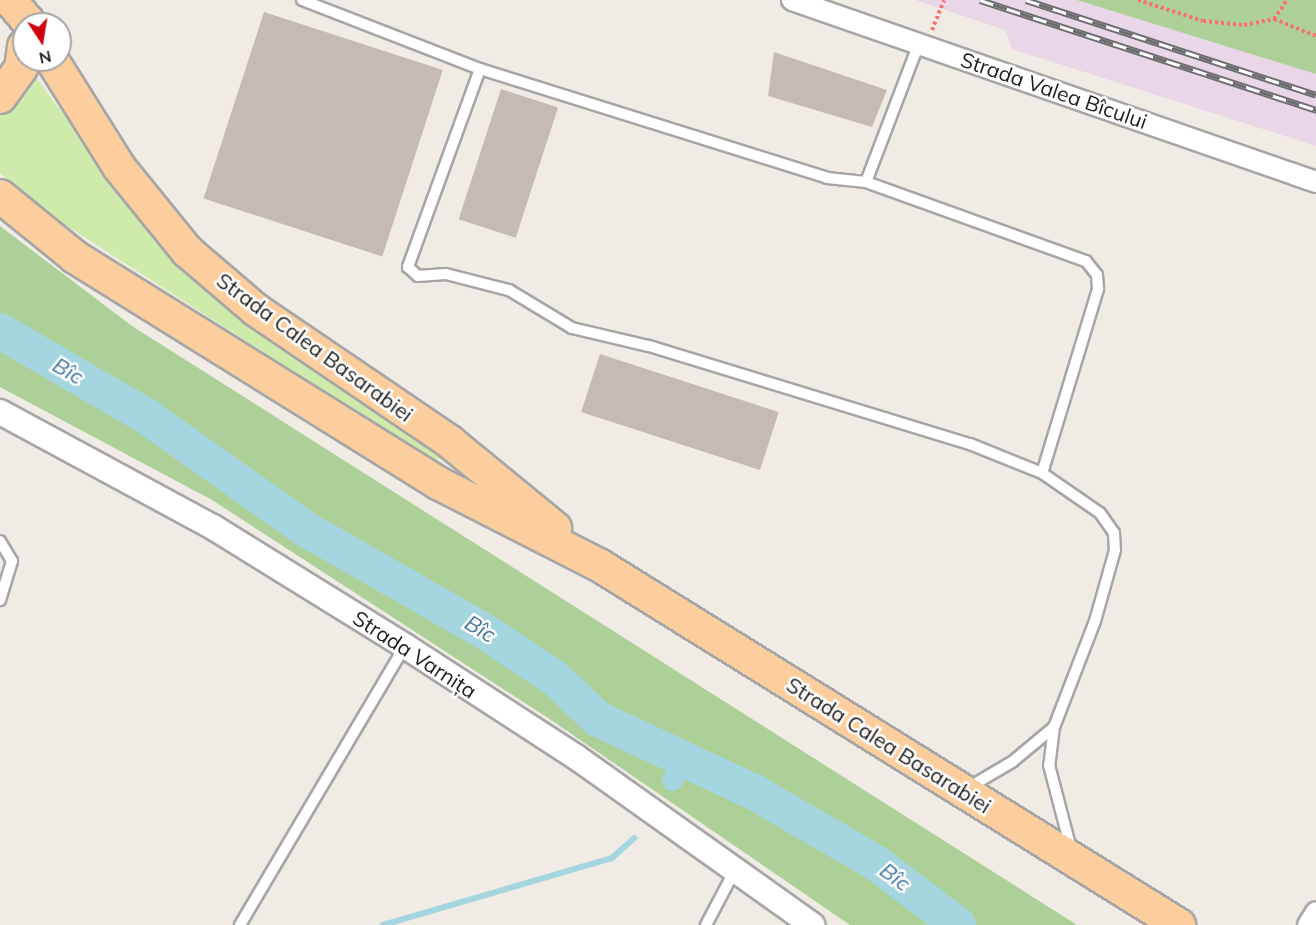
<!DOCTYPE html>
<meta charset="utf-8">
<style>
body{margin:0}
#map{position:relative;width:1316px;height:925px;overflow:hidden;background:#f0ece5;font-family:Mulish,sans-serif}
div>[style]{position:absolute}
.industrial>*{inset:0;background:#e9d7e7}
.grass>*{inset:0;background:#ceebab}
.forest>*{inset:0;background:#add099}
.stream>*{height:6px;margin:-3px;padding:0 3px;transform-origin:3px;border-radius:3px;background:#a5d5de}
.canal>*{height:21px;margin:-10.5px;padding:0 10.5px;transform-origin:10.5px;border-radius:10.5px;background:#a5d5de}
.river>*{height:36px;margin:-18px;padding:0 18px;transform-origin:18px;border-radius:18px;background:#a5d5de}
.building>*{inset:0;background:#c5bbb4;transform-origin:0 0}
.path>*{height:4px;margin-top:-2px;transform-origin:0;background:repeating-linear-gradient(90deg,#fc706a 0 3px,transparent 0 6px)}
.roads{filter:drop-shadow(2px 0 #a6a6a6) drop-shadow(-2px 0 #a6a6a6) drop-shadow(0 2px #a6a6a6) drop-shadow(0 -2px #a6a6a6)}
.service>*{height:10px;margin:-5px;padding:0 5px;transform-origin:5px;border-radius:5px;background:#fff}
.minor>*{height:20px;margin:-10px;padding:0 10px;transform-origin:10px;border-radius:10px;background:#fff}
.tertiary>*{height:24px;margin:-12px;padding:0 12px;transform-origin:12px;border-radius:12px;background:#fff}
.primary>*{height:32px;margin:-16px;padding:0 16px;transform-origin:16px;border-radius:16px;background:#fdce9d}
.rail>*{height:7px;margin-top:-3.5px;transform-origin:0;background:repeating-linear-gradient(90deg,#fff 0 14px,#6d6d6d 0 28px);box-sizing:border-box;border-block:2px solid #6d6d6d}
span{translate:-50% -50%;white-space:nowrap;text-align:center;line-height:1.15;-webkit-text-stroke:5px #fff;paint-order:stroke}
.street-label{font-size:21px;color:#1f1f1f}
.water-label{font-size:22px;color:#4378a1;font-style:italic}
.north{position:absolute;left:12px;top:12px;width:60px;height:60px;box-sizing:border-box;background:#fff;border:2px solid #a5a5a5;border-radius:50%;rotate:168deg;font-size:16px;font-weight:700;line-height:24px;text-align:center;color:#1f1f1f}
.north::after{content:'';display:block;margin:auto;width:21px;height:27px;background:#ce000d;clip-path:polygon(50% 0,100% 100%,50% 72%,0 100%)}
</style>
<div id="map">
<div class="industrial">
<div style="clip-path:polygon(915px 0,1154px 0,1316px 54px,1316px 146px,1012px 49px,1005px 30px)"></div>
</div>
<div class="grass">
<div style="clip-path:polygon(35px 76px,142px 221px,210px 292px,287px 352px,442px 453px,436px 463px,53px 217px,0 173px,0 113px)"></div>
</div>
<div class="forest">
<div style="clip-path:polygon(1077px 0,1316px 0,1316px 74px)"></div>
<div style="clip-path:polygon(0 226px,132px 326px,1077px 925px,850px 925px,551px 720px,212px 500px,0 387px)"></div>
</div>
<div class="stream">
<div style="left:383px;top:925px;width:239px;rotate:-16.3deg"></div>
<div style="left:612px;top:858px;width:30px;rotate:-42deg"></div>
</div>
<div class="canal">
<div style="left:672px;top:780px;width:22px;rotate:-58deg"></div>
</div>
<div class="river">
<div style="left:0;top:331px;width:169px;rotate:30.2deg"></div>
<div style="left:146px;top:416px;width:194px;rotate:35.3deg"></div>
<div style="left:304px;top:528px;width:211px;rotate:29.8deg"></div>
<div style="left:487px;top:633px;width:83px;rotate:33.7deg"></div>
<div style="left:556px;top:679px;width:58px;rotate:43.6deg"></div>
<div style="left:598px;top:719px;width:172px;rotate:25.1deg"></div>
<div style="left:754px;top:792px;width:141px;rotate:30.2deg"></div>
<div style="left:876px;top:863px;width:103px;rotate:37.1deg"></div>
</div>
<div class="building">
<div style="left:264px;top:12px;width:188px;height:196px;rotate:18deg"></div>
<div style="clip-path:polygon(774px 52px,887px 90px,872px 127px,768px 96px)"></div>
<div style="left:501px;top:89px;width:60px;height:137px;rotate:18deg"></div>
<div style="left:600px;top:354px;width:188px;height:61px;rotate:18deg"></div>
</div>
<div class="path">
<div style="left:1138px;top:0;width:68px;rotate:17.9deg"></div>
<div style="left:1203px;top:21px;width:41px;rotate:5.6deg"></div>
<div style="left:1244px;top:25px;width:31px;rotate:-11deg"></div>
<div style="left:1274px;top:19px;width:23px;rotate:-56deg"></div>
<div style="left:1274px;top:19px;width:45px;rotate:22deg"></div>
<div style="left:932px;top:30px;width:32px;rotate:-68deg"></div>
</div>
<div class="roads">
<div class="service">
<div style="left:302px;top:0;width:191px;rotate:21.2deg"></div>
<div style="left:480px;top:69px;width:364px;rotate:17.4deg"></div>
<div style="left:827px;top:178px;width:39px;rotate:6deg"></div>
<div style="left:866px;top:182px;width:234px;rotate:19.8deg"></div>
<div style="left:1086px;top:261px;width:18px;rotate:52deg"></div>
<div style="left:1097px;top:275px;width:14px;rotate:86deg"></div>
<div style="left:1098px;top:289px;width:192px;rotate:106.9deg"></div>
<div style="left:480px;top:69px;width:211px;rotate:110deg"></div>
<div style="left:408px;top:267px;width:13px;rotate:42deg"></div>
<div style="left:418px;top:276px;width:28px;rotate:-4deg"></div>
<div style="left:446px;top:274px;width:65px;rotate:14.3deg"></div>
<div style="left:509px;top:290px;width:74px;rotate:31.1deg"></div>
<div style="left:572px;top:328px;width:79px;rotate:13.2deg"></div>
<div style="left:649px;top:346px;width:336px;rotate:17deg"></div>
<div style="left:970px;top:444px;width:78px;rotate:21.9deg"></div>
<div style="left:1042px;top:473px;width:70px;rotate:34.6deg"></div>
<div style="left:1100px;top:513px;width:24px;rotate:55deg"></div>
<div style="left:1114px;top:533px;width:17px;rotate:87deg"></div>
<div style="left:1115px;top:550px;width:74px;rotate:105.7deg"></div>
<div style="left:1095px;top:621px;width:114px;rotate:111.1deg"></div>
<div style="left:1054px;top:727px;width:38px;rotate:97deg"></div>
<div style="left:1049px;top:765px;width:87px;rotate:75.3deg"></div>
<div style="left:866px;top:182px;width:149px;rotate:-69.1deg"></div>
<div style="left:0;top:541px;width:23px;rotate:59deg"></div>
<div style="left:12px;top:561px;width:41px;rotate:107.1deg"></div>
<div style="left:966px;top:789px;width:53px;rotate:-30.4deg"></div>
<div style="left:1012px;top:762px;width:55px;rotate:-39.8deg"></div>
<div style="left:240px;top:925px;width:324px;rotate:-59.4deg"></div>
<div style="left:706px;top:925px;width:60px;rotate:-62.2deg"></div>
</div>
<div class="minor">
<div style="left:792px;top:0;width:555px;rotate:19.15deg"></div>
<div style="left:1308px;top:925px;width:15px;rotate:-58deg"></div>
</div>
<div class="tertiary">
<div style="left:0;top:412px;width:242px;rotate:28.4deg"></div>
<div style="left:213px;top:527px;width:226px;rotate:31.8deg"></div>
<div style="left:405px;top:646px;width:204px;rotate:33deg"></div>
<div style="left:576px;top:757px;width:290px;rotate:35.4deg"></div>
</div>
<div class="primary">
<div style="left:10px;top:0;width:31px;rotate:50deg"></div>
<div style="left:52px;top:60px;width:126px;rotate:57.9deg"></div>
<div style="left:119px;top:167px;width:108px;rotate:51deg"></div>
<div style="left:187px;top:251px;width:91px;rotate:40.5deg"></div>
<div style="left:256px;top:310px;width:235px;rotate:34.2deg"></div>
<div style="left:450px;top:442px;width:136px;rotate:39.3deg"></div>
<div style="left:0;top:97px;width:36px;rotate:-54deg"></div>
<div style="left:21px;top:68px;width:22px;rotate:-82deg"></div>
<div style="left:0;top:196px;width:97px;rotate:39.1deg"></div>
<div style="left:75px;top:257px;width:428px;rotate:31.9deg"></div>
<div style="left:438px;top:483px;width:181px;rotate:27deg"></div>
<div style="left:599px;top:565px;width:683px;rotate:31.83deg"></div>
</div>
</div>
<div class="rail">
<div style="left:980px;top:0;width:354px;rotate:18.1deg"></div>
<div style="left:1026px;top:0;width:305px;rotate:18.1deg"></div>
</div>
<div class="street-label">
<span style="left:1054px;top:90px;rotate:19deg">Strada Valea Bîcului</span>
<span style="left:315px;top:347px;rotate:36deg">Strada Calea Basarabiei</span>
<span style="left:415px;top:654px;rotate:33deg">Strada Varnița</span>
<span style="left:889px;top:745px;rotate:32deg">Strada Calea Basarabiei</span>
</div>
<div class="water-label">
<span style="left:68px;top:371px;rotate:30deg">Bîc</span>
<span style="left:480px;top:629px;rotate:31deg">Bîc</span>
<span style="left:895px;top:877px;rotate:37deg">Bîc</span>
</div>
<div class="north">N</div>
</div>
